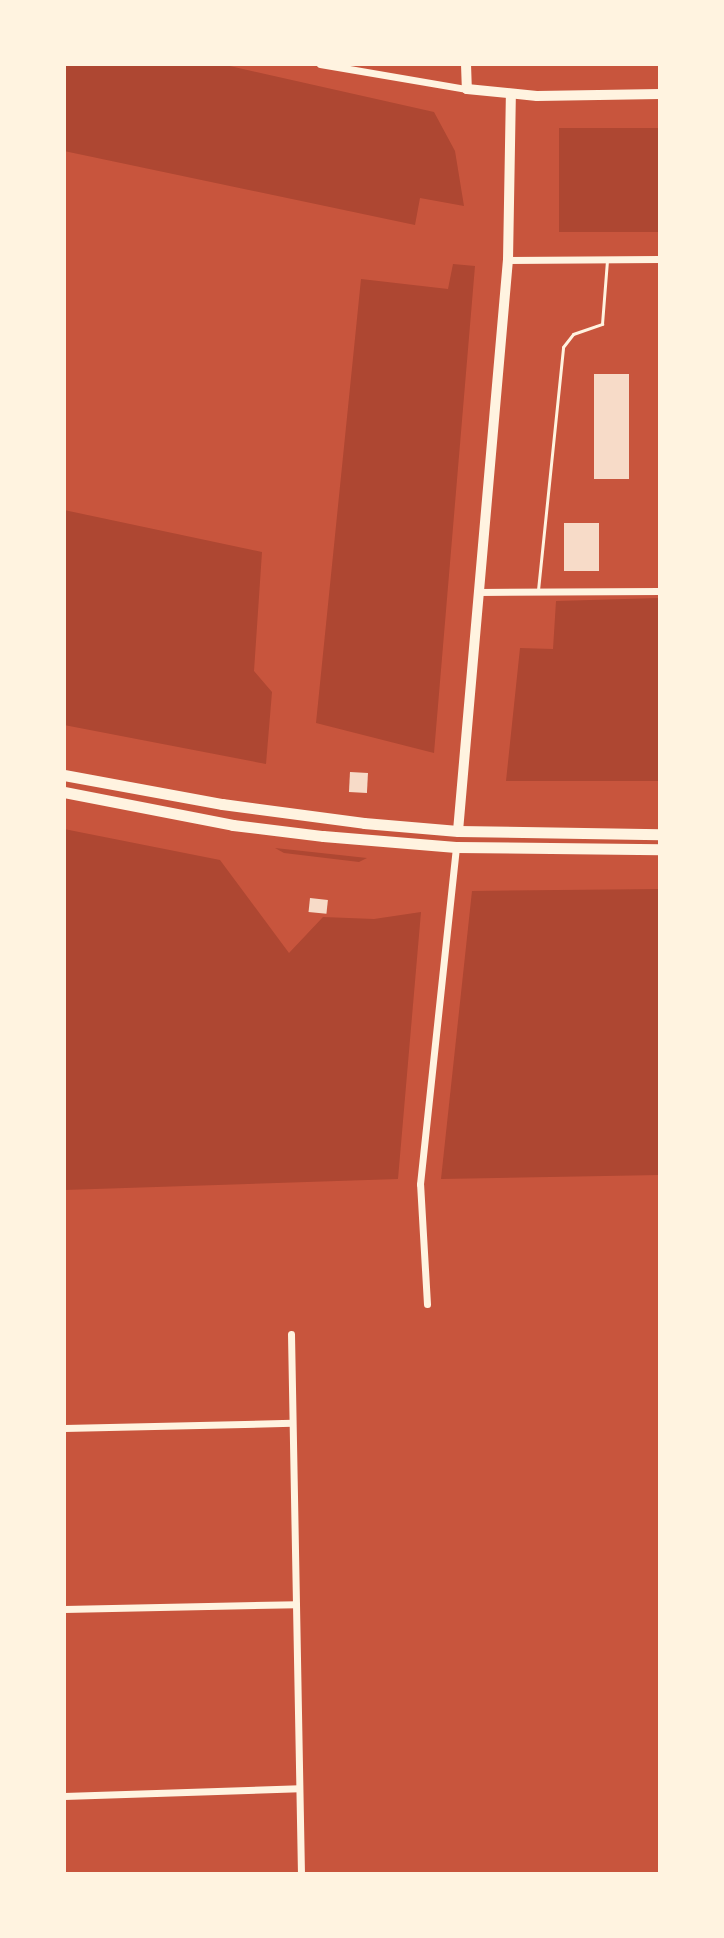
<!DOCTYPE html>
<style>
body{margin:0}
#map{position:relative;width:724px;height:1938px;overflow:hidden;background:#c8553d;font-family:"DejaVu Sans",sans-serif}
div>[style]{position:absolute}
.green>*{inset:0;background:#ae4732;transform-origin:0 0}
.building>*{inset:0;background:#f7dbc8;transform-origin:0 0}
.service>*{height:3px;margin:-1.5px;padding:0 1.5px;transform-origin:1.5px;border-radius:1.5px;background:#fff3e0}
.minor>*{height:7px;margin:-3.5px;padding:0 3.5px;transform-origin:3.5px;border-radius:3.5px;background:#fff3e0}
.secondary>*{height:10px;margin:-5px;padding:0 5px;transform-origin:5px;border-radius:5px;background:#fff3e0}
.primary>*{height:11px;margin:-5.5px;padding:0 5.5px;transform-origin:5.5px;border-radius:5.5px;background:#fff3e0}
span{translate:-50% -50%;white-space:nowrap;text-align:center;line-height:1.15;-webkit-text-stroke:6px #fff3e0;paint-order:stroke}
.frame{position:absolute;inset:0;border:66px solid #fff3e0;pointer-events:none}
</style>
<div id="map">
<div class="green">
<div style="clip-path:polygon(64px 64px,221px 64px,434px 112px,455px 151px,464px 206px,420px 198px,415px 225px,64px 151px)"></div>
<div style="left:660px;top:128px;width:104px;height:101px;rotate:90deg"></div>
<div style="clip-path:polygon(453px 264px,475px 266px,434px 753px,316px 723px,361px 279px,448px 289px)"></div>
<div style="clip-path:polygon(64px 510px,262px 552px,254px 671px,272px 692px,266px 764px,64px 725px)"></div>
<div style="clip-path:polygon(660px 598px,660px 781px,506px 781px,520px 648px,553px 649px,556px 601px)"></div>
<div style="clip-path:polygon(64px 829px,220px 860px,289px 953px,323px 917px,374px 919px,421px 912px,398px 1179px,64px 1190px)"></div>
<div style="clip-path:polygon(275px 848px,367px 858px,359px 862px,284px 853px)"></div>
<div style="clip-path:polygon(659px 889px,660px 1175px,441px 1179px,472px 891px)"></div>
</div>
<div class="building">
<div style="left:594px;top:374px;width:35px;height:105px"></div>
<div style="left:564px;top:523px;width:35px;height:48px"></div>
<div style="left:350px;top:772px;width:18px;height:20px;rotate:3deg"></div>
<div style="left:310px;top:898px;width:18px;height:14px;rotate:6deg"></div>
</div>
<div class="service">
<div style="left:538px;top:590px;width:244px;rotate:-84.1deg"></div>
<div style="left:563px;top:347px;width:16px;rotate:-52deg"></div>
<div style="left:573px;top:334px;width:31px;rotate:-19deg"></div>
<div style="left:602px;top:324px;width:64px;rotate:-85.5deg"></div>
</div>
<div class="minor">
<div style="left:320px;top:64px;width:149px;rotate:9.7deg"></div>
<div style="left:508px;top:260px;width:152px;rotate:-0.4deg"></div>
<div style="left:478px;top:592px;width:182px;rotate:-0.3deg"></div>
<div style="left:427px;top:1304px;width:120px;rotate:-93.3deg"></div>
<div style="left:420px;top:1184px;width:339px;rotate:-83.9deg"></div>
<div style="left:291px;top:1334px;width:540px;rotate:88.94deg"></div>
<div style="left:64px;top:1428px;width:228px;rotate:-1.3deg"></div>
<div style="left:64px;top:1609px;width:232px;rotate:-1.2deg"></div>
<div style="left:64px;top:1796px;width:235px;rotate:-1.9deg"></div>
</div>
<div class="secondary">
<div style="left:466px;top:64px;width:25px;rotate:88deg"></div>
<div style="left:467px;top:89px;width:70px;rotate:5.7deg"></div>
<div style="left:537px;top:96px;width:123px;rotate:-0.9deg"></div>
<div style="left:458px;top:831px;width:573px;rotate:-85deg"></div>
<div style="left:508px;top:260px;width:165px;rotate:-89deg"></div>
</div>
<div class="primary">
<div style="left:64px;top:775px;width:161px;rotate:10.4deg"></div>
<div style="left:222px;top:804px;width:143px;rotate:7.6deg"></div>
<div style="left:364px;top:823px;width:94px;rotate:4.9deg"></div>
<div style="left:458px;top:831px;width:202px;rotate:0.9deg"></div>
<div style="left:64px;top:792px;width:172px;rotate:11deg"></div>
<div style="left:233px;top:825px;width:91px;rotate:7deg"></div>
<div style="left:323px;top:836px;width:133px;rotate:4.7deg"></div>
<div style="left:456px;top:847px;width:204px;rotate:0.6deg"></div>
</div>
<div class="frame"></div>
</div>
